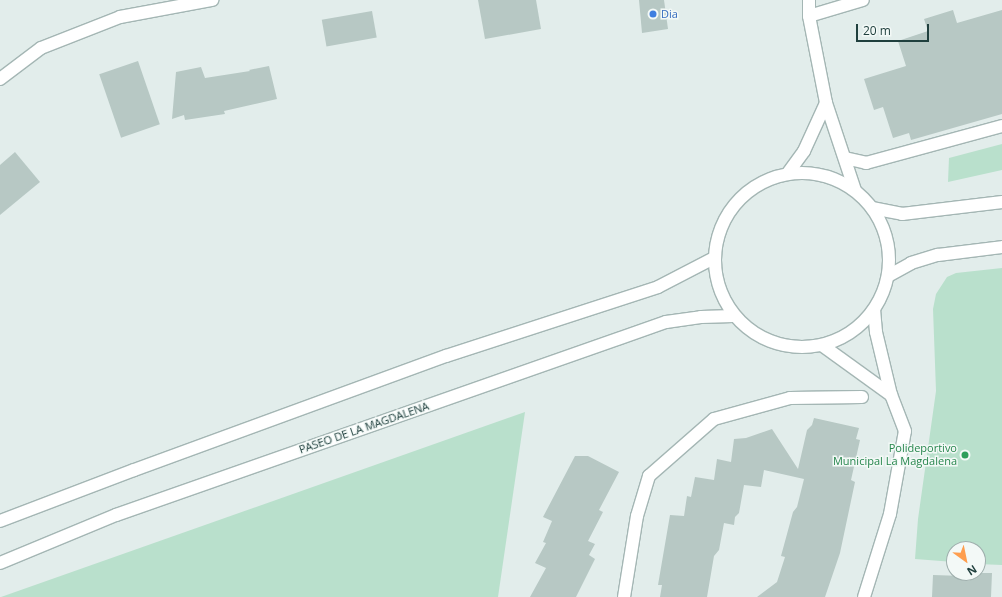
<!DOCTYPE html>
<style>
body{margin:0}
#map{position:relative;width:1002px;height:597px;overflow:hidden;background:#e2edeb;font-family:"Open Sans",sans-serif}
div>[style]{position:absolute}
.green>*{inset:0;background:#b9e0cc}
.building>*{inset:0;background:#b7c8c4;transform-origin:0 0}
.roads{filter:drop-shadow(1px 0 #a4b6b4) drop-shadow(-1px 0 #a4b6b4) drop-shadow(0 1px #a4b6b4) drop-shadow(0 -1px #a4b6b4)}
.street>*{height:12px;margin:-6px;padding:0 6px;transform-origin:6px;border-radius:6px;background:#fff}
.secondary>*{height:12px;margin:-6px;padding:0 6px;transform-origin:6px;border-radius:6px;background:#fff}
.secondary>.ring{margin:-6px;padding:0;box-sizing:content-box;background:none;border:12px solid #fff;border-radius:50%}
.dots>*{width:11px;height:11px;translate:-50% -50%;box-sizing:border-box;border:2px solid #f3f9f7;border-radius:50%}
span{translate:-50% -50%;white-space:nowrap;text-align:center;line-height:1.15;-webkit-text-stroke:3px #f3f9f7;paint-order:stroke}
.shop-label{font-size:11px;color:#366cbe}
.left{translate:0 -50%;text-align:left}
.street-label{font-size:11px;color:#20403e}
.leisure-label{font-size:11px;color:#27864d}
.right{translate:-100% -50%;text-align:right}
.north{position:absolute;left:946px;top:541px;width:40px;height:40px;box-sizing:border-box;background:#f3f9f7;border:1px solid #9fafad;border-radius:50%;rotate:147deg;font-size:11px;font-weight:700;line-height:16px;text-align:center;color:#20403e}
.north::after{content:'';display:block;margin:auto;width:14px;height:18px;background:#fe9e4f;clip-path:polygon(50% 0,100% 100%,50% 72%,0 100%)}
.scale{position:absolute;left:856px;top:24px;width:73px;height:18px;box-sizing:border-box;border:2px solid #20403e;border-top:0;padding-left:5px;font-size:12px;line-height:14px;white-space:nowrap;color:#20403e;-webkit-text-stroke:3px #f3f9f7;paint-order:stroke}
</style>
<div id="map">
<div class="green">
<div style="clip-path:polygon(1002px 144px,1002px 170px,948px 182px,949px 158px)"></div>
<div style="clip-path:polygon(1002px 268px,1002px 565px,978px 564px,978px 549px,954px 549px,954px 562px,915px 559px,918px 519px,936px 391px,933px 309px,936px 294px,947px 277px,956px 273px)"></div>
<div style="clip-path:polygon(525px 412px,498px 597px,1px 597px)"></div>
</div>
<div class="building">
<div style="clip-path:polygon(478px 0,536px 0,541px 29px,485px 39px)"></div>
<div style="clip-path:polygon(639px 0,664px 0,668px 29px,642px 33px)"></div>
<div style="clip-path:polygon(953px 10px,957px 23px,1002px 10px,1002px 114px,911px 140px,909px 133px,893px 138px,883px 107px,874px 110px,864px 79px,906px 66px,898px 41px,928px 31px,924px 19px)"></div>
<div style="left:372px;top:11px;width:27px;height:51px;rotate:80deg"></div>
<div style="left:138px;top:61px;width:67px;height:41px;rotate:71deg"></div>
<div style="clip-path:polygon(269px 66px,277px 99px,224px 111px,225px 114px,185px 120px,184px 115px,172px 119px,176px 72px,201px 67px,205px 78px,250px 71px,249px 70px)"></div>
<div style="clip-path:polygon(15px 152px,40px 182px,0 215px,0 165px)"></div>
<div style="clip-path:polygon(814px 418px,859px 428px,856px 439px,860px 440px,851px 480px,855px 482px,840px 553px,825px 597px,757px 597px,777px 582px,785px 557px,781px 556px,793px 512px,797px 507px,804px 479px,764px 470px,761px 487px,744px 485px,739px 513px,735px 517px,734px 525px,724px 523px,719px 550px,714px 556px,707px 597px,660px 597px,662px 585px,658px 585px,670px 515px,684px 516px,687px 496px,691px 497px,695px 477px,714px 480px,717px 459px,731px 462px,734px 439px,746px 438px,772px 429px,798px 469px,807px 430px,812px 425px)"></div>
<div style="clip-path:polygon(575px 456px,588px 456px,619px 472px,599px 510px,603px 512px,588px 541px,595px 544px,589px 555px,595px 559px,576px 597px,530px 597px,546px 568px,535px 563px,546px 543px,543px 542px,552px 521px,543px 517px)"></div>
<div style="clip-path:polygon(963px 573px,992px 573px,991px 597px,932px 597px,933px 575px,963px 576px)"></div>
</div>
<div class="roads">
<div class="street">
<div style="left:809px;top:0;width:16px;rotate:90deg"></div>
<div style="left:809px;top:16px;width:89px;rotate:78.9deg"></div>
<div style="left:826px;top:103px;width:92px;rotate:71.6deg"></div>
<div style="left:809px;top:16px;width:56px;rotate:-16.5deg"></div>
<div style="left:0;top:79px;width:51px;rotate:-37.1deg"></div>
<div style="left:41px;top:48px;width:85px;rotate:-21.4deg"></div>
<div style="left:120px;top:17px;width:94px;rotate:-10.5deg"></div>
<div style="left:845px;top:158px;width:22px;rotate:13deg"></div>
<div style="left:866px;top:163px;width:141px;rotate:-15.2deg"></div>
<div style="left:788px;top:173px;width:27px;rotate:-54deg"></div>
<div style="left:804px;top:151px;width:53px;rotate:-65.4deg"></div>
<div style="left:823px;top:346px;width:84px;rotate:35.8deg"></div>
<div style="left:624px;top:597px;width:82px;rotate:-80.9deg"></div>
<div style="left:637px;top:516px;width:42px;rotate:-73.3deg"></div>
<div style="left:649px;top:476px;width:86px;rotate:-41.2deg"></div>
<div style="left:714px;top:419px;width:79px;rotate:-15.4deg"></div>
<div style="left:790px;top:398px;width:72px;rotate:-0.8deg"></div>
<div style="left:864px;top:597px;width:87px;rotate:-72.6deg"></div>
<div style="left:890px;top:514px;width:84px;rotate:-79.8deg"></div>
<div style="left:905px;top:431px;width:39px;rotate:-111deg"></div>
<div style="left:891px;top:395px;width:65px;rotate:-103.4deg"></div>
<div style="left:876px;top:332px;width:22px;rotate:-95deg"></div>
</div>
<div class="secondary">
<div class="ring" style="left:715px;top:173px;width:162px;height:162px"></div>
<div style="left:872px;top:208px;width:31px;rotate:11deg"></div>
<div style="left:902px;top:214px;width:101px;rotate:-6.8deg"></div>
<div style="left:888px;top:276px;width:26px;rotate:-29deg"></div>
<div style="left:911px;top:263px;width:28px;rotate:-17deg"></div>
<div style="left:938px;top:255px;width:64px;rotate:-7.1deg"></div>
<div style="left:0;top:521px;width:143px;rotate:-20.8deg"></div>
<div style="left:134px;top:470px;width:332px;rotate:-20.1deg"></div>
<div style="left:446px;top:356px;width:223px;rotate:-18deg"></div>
<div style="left:658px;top:287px;width:63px;rotate:-27.4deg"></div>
<div style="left:0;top:563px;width:126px;rotate:-22.5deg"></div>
<div style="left:116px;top:515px;width:583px;rotate:-19.34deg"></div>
<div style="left:666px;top:322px;width:35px;rotate:-8deg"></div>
<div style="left:701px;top:317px;width:32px;rotate:-2deg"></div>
</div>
</div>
<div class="dots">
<div style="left:653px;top:14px;background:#3f7fe0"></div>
<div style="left:965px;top:455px;background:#2e9e5b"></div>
</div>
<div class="shop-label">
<span class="left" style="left:661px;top:14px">Dia</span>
</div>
<div class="street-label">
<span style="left:364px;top:428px;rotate:-19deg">PASEO DE LA MAGDALENA</span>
</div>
<div class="leisure-label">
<span class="right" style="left:957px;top:455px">Polideportivo<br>Municipal La Magdalena</span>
</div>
<div class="north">N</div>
<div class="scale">20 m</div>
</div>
